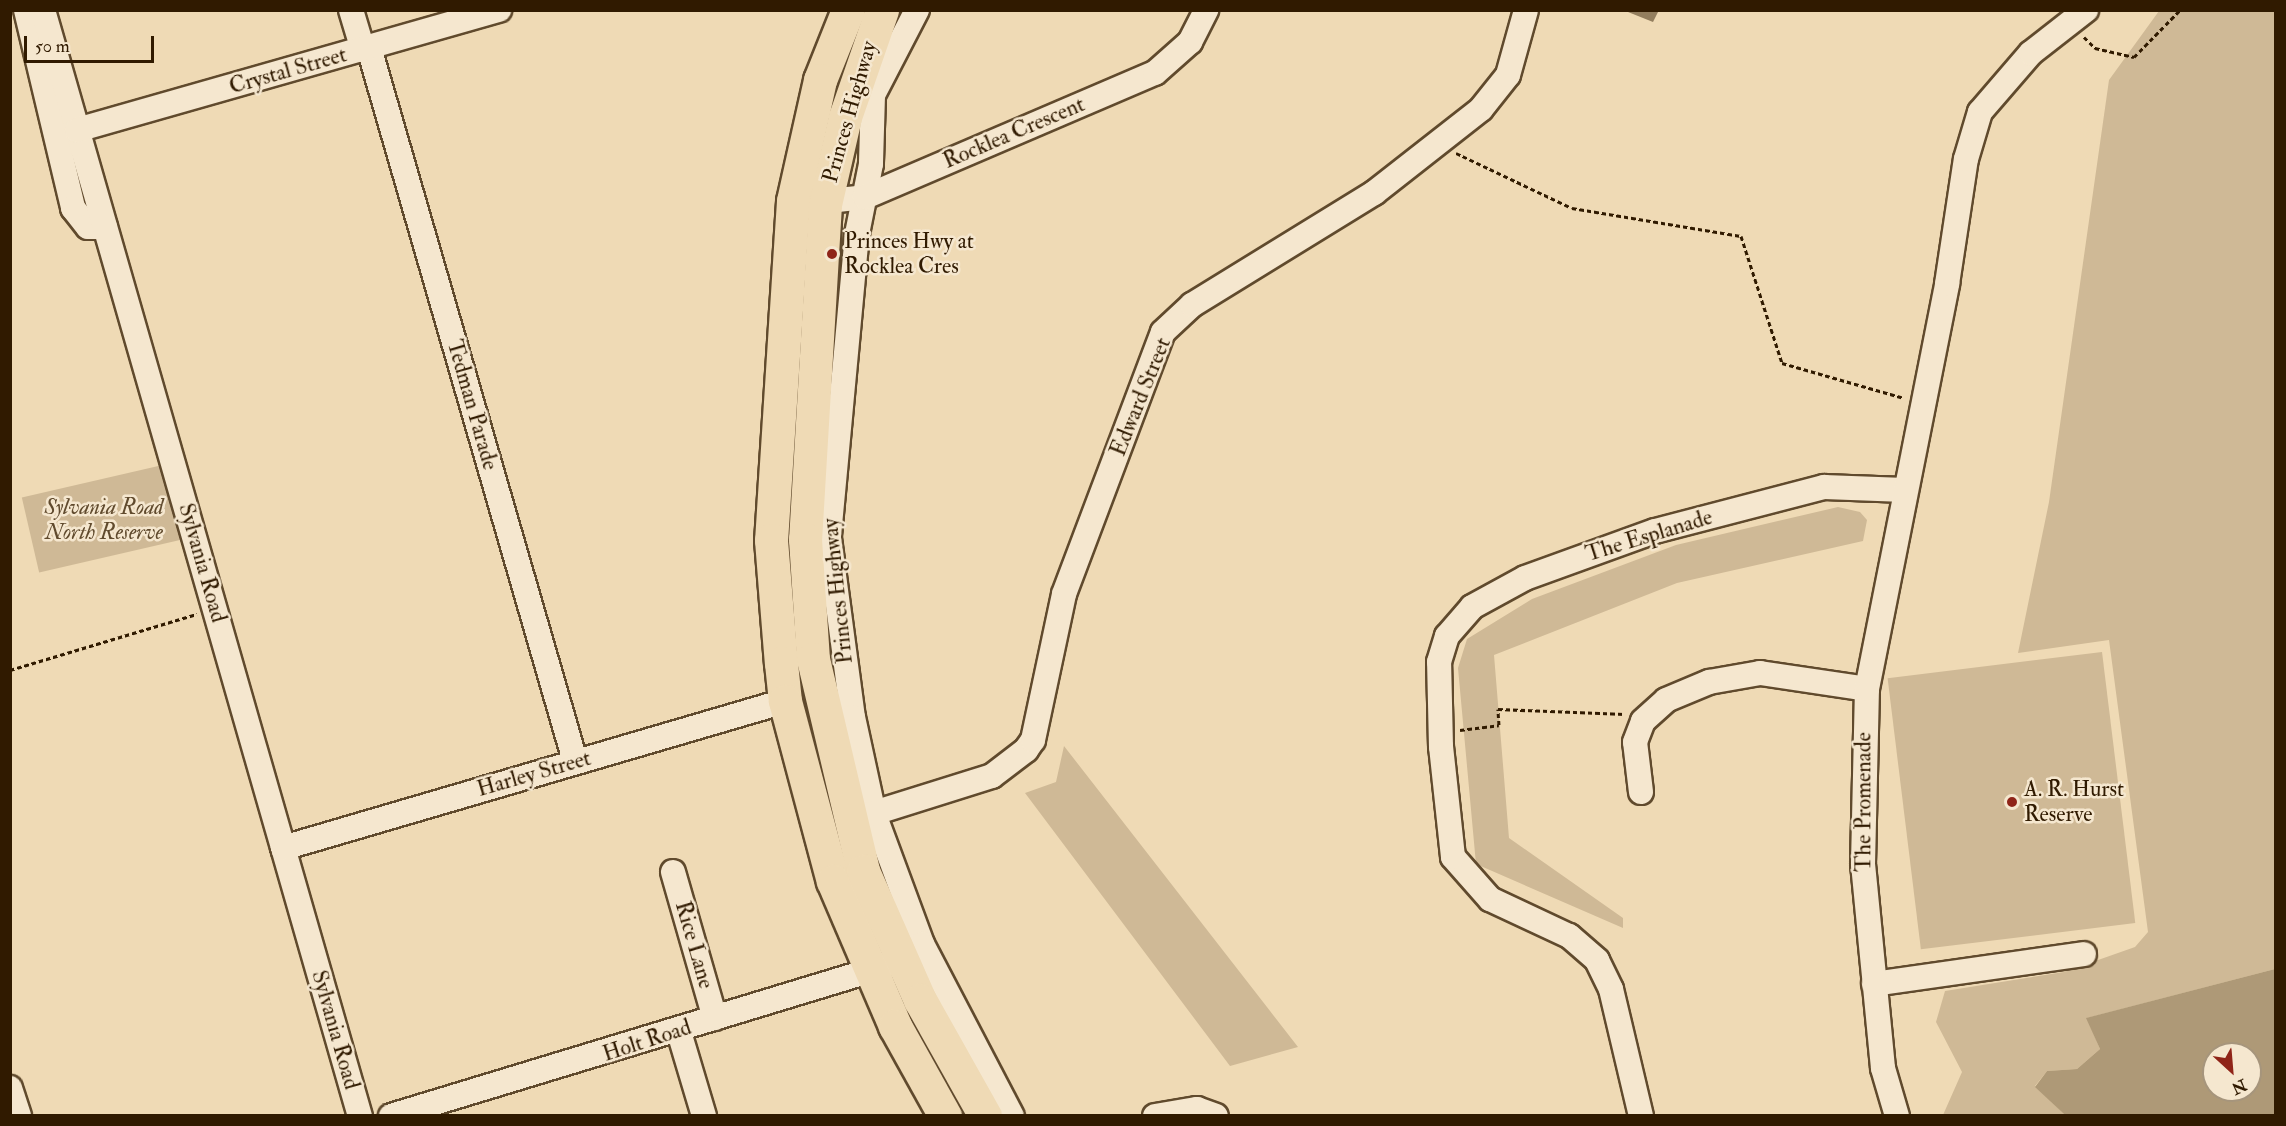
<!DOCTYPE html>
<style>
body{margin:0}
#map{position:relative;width:2286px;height:1126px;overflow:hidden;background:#efdab5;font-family:"IM FELL Double Pica",serif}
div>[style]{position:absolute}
.green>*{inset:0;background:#cfb996;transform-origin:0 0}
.water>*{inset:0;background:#ae9977}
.building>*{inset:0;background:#937e5e}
.path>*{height:3px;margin-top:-1.5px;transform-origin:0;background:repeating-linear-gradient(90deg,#301a00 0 4.5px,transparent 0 7.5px)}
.roads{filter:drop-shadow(2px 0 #604a2d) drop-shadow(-2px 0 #604a2d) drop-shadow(0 2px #604a2d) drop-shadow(0 -2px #604a2d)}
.minor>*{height:24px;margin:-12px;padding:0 12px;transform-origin:12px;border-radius:12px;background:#f5e7cf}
.highway>*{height:33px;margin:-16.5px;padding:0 16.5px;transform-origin:16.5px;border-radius:16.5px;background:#efdab5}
.dots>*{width:16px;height:16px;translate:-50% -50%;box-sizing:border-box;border:3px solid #f5e7cf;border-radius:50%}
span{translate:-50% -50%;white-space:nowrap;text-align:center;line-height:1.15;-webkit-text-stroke:5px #f5e7cf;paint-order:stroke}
.street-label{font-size:22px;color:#301a00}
.poi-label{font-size:22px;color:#301a00}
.left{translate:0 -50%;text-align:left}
.park-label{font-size:22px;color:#604a2d;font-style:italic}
.frame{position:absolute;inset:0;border:12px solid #301a00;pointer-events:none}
.north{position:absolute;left:2202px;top:1042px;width:60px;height:60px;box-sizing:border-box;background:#f5e7cf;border:2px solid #a6957c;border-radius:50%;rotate:154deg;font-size:16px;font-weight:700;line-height:24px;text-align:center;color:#301a00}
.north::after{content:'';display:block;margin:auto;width:21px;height:27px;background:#8f2418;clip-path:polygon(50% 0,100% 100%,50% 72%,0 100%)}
.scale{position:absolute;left:24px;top:36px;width:130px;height:27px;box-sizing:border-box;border:3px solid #301a00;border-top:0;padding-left:8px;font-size:18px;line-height:21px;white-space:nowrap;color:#301a00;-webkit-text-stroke:4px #f5e7cf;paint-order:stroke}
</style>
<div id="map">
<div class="green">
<div style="clip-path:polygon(2159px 11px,2275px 11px,2275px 969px,2087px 1018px,2100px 1049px,2077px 1069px,2047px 1071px,2035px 1086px,2065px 1115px,1943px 1115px,1962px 1072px,1936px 1022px,1945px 991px,2064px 972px,2135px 947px,2148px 932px,2109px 640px,2018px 653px,2049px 502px,2109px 80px)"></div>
<div style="left:167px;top:464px;width:77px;height:149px;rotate:77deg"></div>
<div style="clip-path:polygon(1838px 507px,1860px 512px,1867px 520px,1863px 541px,1677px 583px,1494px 655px,1509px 838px,1623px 918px,1623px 928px,1476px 864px,1458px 668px,1467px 639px,1532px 599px,1676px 545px)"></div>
<div style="left:2102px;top:652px;width:273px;height:216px;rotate:83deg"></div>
<div style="clip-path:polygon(1064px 746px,1298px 1047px,1230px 1066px,1025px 793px,1056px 782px)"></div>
</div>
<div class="water">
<div style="clip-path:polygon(evenodd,2275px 969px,2275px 1115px,2065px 1115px,2035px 1087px,2047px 1071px,2077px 1069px,2100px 1049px,2086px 1018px,2275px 969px,2214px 1054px,2250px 1054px,2250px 1090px,2214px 1090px,2214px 1054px)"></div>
</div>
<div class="building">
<div style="clip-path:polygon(1623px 10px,1659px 10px,1653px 22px)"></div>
</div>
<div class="path">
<div style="left:2084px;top:37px;width:16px;rotate:45deg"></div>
<div style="left:2095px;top:48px;width:40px;rotate:13deg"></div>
<div style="left:2134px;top:57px;width:66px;rotate:-45.6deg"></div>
<div style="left:1456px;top:153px;width:128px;rotate:25.4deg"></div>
<div style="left:1572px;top:208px;width:171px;rotate:9.4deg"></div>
<div style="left:1741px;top:236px;width:133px;rotate:72.1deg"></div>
<div style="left:1782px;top:363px;width:127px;rotate:16deg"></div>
<div style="left:10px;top:670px;width:195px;rotate:-16.7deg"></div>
<div style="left:1460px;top:730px;width:39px;rotate:-7deg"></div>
<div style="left:1499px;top:725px;width:16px;rotate:-94deg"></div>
<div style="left:1498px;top:709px;width:127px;rotate:2.3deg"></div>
</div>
<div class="roads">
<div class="minor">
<div style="left:26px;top:10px;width:204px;rotate:76.6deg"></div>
<div style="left:73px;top:208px;width:24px;rotate:52deg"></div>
<div style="left:88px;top:227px;width:17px"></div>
<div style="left:43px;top:10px;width:1151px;rotate:74.01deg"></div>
<div style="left:351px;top:10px;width:42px;rotate:73.3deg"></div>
<div style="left:917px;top:10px;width:96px;rotate:117.4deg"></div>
<div style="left:873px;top:95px;width:69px;rotate:91.7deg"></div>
<div style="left:871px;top:164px;width:71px;rotate:101.3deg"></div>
<div style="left:857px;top:234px;width:305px;rotate:95.3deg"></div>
<div style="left:829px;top:538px;width:181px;rotate:82.4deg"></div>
<div style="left:853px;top:717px;width:99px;rotate:77.8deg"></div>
<div style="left:874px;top:814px;width:139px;rotate:69.7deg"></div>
<div style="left:922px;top:944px;width:194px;rotate:62.4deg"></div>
<div style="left:369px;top:48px;width:742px;rotate:73.88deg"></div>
<div style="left:77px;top:130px;width:439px;rotate:-15.9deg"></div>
<div style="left:810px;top:203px;width:55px;rotate:-6.2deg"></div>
<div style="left:865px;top:197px;width:315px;rotate:-23.2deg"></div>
<div style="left:1155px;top:73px;width:47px;rotate:-41.5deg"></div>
<div style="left:1190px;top:42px;width:36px;rotate:-63deg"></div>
<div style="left:1641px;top:792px;width:50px;rotate:-96.8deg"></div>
<div style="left:1635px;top:742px;width:22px;rotate:-69deg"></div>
<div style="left:1643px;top:721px;width:31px;rotate:-42deg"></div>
<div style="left:1666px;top:700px;width:47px;rotate:-22.7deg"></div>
<div style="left:1709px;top:682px;width:52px;rotate:-10deg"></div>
<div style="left:1760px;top:673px;width:108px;rotate:8.5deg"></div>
<div style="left:858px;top:818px;width:140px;rotate:-17.4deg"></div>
<div style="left:992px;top:776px;width:43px;rotate:-37.4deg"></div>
<div style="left:1026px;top:750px;width:12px;rotate:-55deg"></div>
<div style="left:1033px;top:740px;width:149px;rotate:-78deg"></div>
<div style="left:1064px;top:594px;width:280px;rotate:-69.3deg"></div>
<div style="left:1163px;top:332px;width:40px;rotate:-43deg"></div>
<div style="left:1192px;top:305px;width:214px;rotate:-31.6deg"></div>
<div style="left:1374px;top:193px;width:136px;rotate:-38.1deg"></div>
<div style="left:1481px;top:109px;width:43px;rotate:-51.5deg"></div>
<div style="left:1508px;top:75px;width:67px;rotate:-74.5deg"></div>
<div style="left:283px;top:848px;width:523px;rotate:-16.32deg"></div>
<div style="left:673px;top:872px;width:152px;rotate:74deg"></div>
<div style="left:1874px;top:984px;width:212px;rotate:-8.1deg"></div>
<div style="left:679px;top:1032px;width:88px;rotate:73.4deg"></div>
<div style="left:10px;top:1088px;width:29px;rotate:72deg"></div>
<div style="left:391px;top:1116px;width:516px;rotate:-16.89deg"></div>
<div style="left:1155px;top:1116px;width:43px;rotate:-9.5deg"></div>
<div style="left:1197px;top:1109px;width:20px;rotate:20deg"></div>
<div style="left:1641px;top:1116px;width:130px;rotate:-103.3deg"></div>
<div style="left:1611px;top:989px;width:32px;rotate:-116deg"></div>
<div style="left:1597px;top:960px;width:37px;rotate:-139deg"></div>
<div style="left:1569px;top:936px;width:87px;rotate:-154.9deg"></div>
<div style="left:1490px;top:899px;width:56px;rotate:-131.4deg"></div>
<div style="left:1453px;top:857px;width:111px;rotate:-96.2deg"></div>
<div style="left:1441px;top:747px;width:85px;rotate:-91.3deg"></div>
<div style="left:1439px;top:662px;width:27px;rotate:-73deg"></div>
<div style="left:1447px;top:636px;width:38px;rotate:-49deg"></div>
<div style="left:1472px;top:607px;width:60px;rotate:-28.7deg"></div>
<div style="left:1525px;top:578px;width:138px;rotate:-19.9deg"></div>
<div style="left:1655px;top:531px;width:175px;rotate:-14.6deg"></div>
<div style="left:1824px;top:487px;width:81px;rotate:2.1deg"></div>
<div style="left:1897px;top:1116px;width:50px;rotate:-106.3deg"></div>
<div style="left:1883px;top:1068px;width:205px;rotate:-95.6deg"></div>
<div style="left:1863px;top:864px;width:175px;rotate:-88.7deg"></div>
<div style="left:1867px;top:689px;width:413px;rotate:-78.8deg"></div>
<div style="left:1947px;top:284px;width:126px;rotate:-81.4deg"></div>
<div style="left:1966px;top:159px;width:49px;rotate:-73.4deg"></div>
<div style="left:1980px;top:112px;width:78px;rotate:-49.2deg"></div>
<div style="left:2031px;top:53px;width:70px;rotate:-38deg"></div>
</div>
<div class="highway">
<div style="left:848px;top:10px;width:75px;rotate:111.8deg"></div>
<div style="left:820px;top:80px;width:124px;rotate:102.6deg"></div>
<div style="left:793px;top:201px;width:340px;rotate:93.7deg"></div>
<div style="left:771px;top:540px;width:123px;rotate:85.4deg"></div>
<div style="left:781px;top:663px;width:38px;rotate:84deg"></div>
<div style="left:785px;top:701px;width:186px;rotate:75.1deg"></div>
<div style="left:833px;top:881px;width:158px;rotate:66.8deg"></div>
<div style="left:895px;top:1026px;width:103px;rotate:60.9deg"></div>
<div style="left:882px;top:10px;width:113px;rotate:109.1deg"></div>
<div style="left:845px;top:117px;width:89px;rotate:102.9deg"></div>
<div style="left:825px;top:204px;width:336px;rotate:93.4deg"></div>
<div style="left:805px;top:539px;width:120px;rotate:86.2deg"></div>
<div style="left:813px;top:659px;width:218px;rotate:76.7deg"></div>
<div style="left:863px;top:871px;width:141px;rotate:66.2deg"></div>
<div style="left:920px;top:1000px;width:133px;rotate:60.7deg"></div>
</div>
</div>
<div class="dots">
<div style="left:832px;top:254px;background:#8f2418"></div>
<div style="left:2012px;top:802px;background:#8f2418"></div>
</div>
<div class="street-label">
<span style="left:288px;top:71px;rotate:-16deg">Crystal Street</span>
<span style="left:850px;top:112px;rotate:-74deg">Princes Highway</span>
<span style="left:1014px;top:133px;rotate:-23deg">Rocklea Crescent</span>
<span style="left:1141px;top:397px;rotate:-68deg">Edward Street</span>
<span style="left:472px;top:405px;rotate:74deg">Tedman Parade</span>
<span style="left:1649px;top:536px;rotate:-17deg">The Esplanade</span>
<span style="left:202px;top:563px;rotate:74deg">Sylvania Road</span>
<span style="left:838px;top:591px;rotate:-96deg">Princes Highway</span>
<span style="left:534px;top:774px;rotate:-16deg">Harley Street</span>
<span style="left:1864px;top:802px;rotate:-90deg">The Promenade</span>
<span style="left:694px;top:945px;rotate:74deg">Rice Lane</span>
<span style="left:335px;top:1030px;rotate:74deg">Sylvania Road</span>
<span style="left:647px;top:1041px;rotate:-18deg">Holt Road</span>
</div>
<div class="poi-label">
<span class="left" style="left:844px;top:254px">Princes Hwy at<br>Rocklea Cres</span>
<span class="left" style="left:2024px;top:802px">A. R. Hurst<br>Reserve</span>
</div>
<div class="park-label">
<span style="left:104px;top:520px">Sylvania Road<br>North Reserve</span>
</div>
<div class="frame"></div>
<div class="north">N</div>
<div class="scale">50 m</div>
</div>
